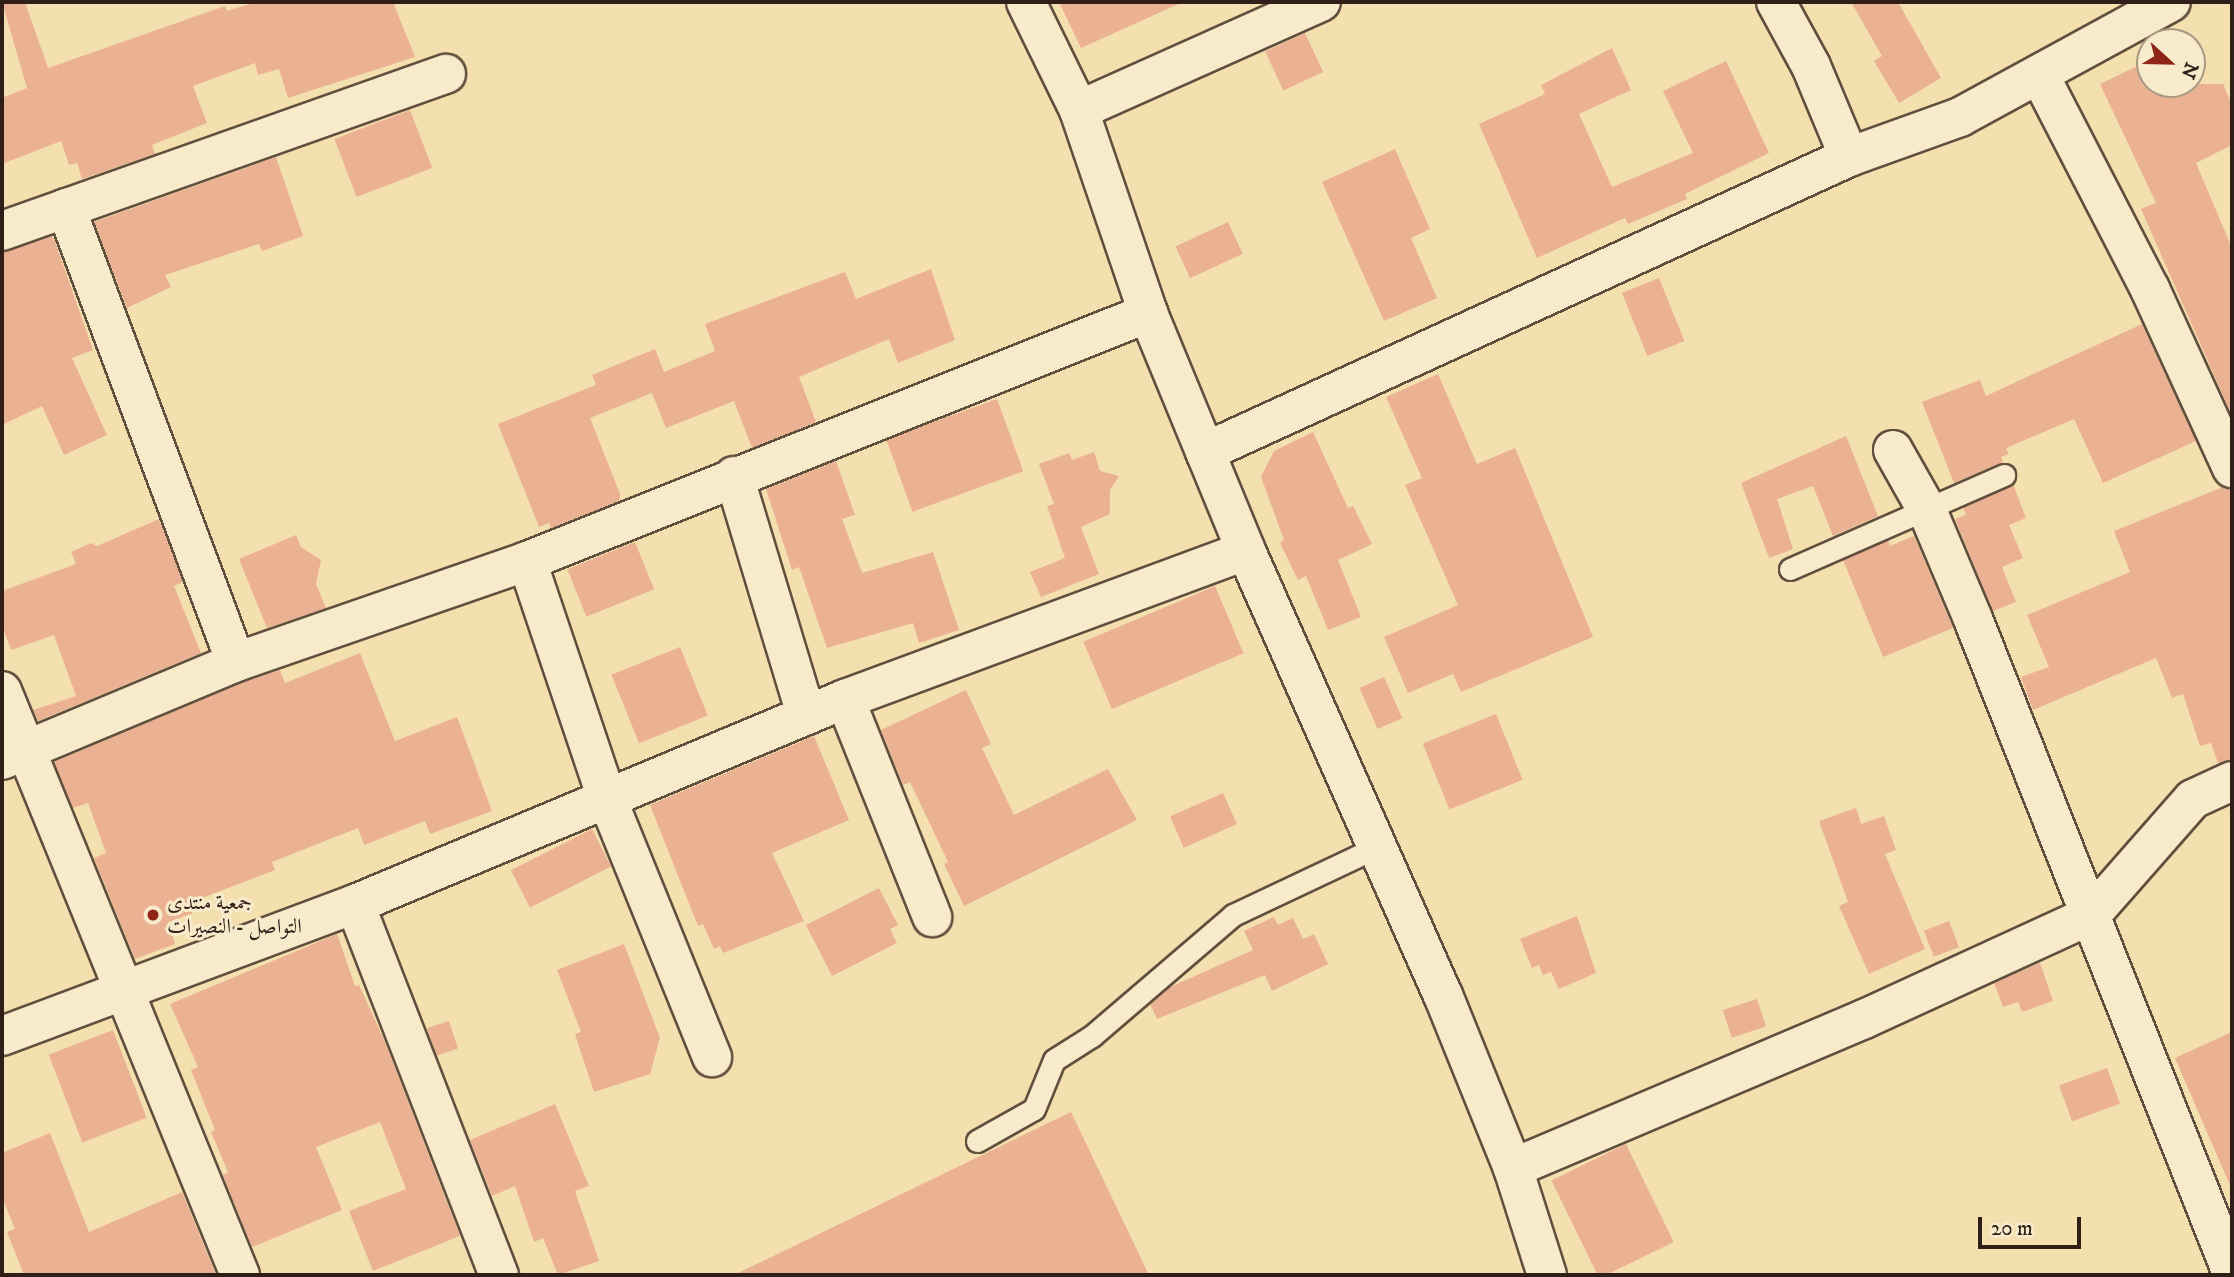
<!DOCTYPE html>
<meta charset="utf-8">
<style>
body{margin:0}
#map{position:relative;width:2234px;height:1277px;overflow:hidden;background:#f4e0af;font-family:"IM FELL DW Pica",Amiri,serif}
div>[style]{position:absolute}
.building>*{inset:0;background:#eab293;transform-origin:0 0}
.roads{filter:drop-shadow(2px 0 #614f3e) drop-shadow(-2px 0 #614f3e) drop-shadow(0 2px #614f3e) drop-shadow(0 -2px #614f3e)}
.service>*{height:21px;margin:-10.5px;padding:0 10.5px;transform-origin:10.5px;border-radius:10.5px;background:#f8ebcb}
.minor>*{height:38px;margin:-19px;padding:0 19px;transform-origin:19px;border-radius:19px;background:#f8ebcb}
.tertiary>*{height:38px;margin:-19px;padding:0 19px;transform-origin:19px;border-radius:19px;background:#f8ebcb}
.dots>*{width:19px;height:19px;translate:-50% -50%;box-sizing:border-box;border:4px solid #f8ebcb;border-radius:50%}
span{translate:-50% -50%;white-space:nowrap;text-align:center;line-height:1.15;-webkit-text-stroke:6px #f8ebcb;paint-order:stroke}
.poi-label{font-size:21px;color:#301f19}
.left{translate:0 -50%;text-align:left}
.frame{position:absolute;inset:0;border:4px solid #301f19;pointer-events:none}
.north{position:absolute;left:2136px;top:28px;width:70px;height:70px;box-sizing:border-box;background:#f8ebcb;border:2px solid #a89984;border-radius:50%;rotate:112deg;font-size:19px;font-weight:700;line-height:28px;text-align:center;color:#301f19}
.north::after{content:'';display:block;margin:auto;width:24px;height:32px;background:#8f2418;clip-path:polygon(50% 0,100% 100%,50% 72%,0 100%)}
.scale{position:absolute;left:1978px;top:1217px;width:103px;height:32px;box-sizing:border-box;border:4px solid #301f19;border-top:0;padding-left:9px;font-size:21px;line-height:24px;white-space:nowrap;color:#301f19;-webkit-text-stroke:5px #f8ebcb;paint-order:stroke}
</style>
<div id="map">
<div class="building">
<div style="clip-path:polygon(2px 2px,25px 2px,48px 68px,225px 6px,227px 11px,256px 2px,393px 2px,415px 57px,288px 98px,279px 69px,258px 75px,255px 63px,193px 86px,207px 123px,152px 145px,155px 154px,82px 179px,77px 163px,69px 165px,61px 141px,2px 164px,2px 98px,27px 88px)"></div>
<div style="clip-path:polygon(1059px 2px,1183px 2px,1081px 48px)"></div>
<div style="clip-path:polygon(1851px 2px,1898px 2px,1941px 78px,1899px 103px,1874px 61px,1882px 56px)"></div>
<div style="left:1305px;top:33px;width:43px;height:44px;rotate:65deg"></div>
<div style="clip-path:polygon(1612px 48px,1631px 90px,1579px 114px,1612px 187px,1693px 153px,1663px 91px,1726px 61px,1769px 153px,1685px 194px,1687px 199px,1628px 224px,1625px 218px,1537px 258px,1479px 124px,1545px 94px,1541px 85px)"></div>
<div style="clip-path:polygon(2150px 60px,2150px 84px,2223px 84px,2232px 105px,2232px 145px,2196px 163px,2232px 248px,2232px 416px,2141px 209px,2156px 203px,2100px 84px)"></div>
<div style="left:410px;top:110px;width:62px;height:81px;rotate:69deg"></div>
<div style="clip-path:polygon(1395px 149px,1430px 229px,1411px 238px,1437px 298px,1384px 321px,1322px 182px)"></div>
<div style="clip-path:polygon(276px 157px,303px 236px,262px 251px,259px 244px,165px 275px,171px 287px,127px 308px,94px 222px)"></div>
<div style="left:1228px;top:222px;width:35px;height:58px;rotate:65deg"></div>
<div style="clip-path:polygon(53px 236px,93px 350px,72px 358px,107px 435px,64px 455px,42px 406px,2px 425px,2px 252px)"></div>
<div style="clip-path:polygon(931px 269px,955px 340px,898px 363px,889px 339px,799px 377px,816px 422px,752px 448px,734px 401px,666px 428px,652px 393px,590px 418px,620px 494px,619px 501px,551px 528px,549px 523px,539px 527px,498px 424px,596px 385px,592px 375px,655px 349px,664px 372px,715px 351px,705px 324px,845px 272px,856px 299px)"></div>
<div style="left:1659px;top:278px;width:68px;height:40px;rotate:68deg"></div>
<div style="clip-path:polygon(2142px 324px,2196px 441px,2103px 483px,2074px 419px,2006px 448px,2009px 454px,2001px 457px,2003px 462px,1954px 483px,1922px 402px,1980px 380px,1986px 396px)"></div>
<div style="clip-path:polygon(1438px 374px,1477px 464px,1515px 448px,1593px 637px,1461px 692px,1453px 674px,1408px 693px,1384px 637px,1458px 605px,1405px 485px,1422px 478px,1386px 397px)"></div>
<div style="left:997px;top:399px;width:77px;height:118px;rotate:70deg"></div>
<div style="clip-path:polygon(1313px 432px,1348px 508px,1353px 506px,1372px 544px,1338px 560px,1361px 617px,1328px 630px,1306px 576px,1298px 580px,1280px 543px,1284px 540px,1261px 477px,1274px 451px)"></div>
<div style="clip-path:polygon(1846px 436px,1878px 516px,1833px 536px,1813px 486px,1777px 499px,1793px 549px,1769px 558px,1741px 483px)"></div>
<div style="clip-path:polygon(1094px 452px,1100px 471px,1119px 476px,1110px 490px,1110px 514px,1081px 527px,1099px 574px,1041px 597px,1030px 572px,1065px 558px,1047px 506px,1054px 504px,1039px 464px,1069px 453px,1072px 460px)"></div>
<div style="clip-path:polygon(836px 461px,855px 515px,842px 519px,862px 573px,933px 552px,959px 630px,919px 643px,913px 623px,827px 648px,799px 567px,792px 570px,766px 489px)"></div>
<div style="clip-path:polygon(2013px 484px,2026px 518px,2009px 525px,2023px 558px,2002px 567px,2016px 602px,1993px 611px,1955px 519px,1966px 515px,1963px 507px)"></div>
<div style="clip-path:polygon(2223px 487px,2232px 489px,2232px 759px,2218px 763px,2211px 743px,2200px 746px,2183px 694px,2172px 698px,2156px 658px,2033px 710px,2021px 677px,2049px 667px,2027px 615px,2130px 572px,2114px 531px)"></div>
<div style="clip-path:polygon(159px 519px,183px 582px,174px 586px,201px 653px,38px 721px,33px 710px,76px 696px,54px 635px,11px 650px,2px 625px,2px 591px,76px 564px,71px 552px,91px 543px,97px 546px)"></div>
<div style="clip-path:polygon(296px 535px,301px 547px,321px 560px,316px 584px,326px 608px,267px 628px,239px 559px)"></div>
<div style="clip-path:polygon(1914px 536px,1953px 628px,1883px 657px,1843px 560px,1888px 540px,1890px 546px)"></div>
<div style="left:635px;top:542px;width:51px;height:73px;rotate:68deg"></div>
<div style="left:1215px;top:586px;width:73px;height:143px;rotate:67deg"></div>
<div style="left:680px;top:647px;width:74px;height:74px;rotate:68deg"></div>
<div style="clip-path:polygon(360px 653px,395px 741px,457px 717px,492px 811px,430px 834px,425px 821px,364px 845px,358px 828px,272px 862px,275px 870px,189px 903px,193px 913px,168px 922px,175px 944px,135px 959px,94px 858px,106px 853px,88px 803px,73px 808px,54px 762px,244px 682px,280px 670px,285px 683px)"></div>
<div style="left:1384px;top:677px;width:45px;height:27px;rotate:66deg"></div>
<div style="clip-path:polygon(966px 690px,991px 744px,982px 748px,1014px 815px,1108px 769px,1137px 820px,964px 906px,944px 864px,948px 862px,910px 782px,903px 785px,881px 730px)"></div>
<div style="left:1496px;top:714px;width:71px;height:79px;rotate:68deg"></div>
<div style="clip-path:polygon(814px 736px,849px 820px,772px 853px,804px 921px,723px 953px,720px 946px,714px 949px,703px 924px,698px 926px,650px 805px)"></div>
<div style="left:1223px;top:793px;width:34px;height:58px;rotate:66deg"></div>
<div style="clip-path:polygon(1856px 808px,1861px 824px,1884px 816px,1896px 850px,1885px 854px,1925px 949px,1869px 974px,1839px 906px,1848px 902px,1819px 821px)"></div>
<div style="left:592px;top:829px;width:42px;height:91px;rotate:63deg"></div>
<div style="clip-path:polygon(879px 888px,898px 925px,890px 929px,897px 943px,832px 976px,806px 925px)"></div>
<div style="clip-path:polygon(1577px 916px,1596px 973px,1559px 989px,1551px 972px,1543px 975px,1539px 965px,1532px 968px,1520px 939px)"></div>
<div style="clip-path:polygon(1274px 917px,1278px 925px,1293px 918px,1303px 939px,1314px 934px,1328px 964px,1272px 991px,1265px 975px,1157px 1019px,1150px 1004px,1168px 988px,1253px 950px,1244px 931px)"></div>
<div style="left:1949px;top:921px;width:28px;height:27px;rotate:69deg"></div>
<div style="clip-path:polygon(337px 934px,355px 986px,359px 985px,385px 1042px,460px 1236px,373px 1271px,349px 1211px,406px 1189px,380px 1122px,316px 1147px,342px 1210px,252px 1247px,223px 1175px,228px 1172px,211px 1132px,215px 1130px,191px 1070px,198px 1067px,170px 1004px)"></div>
<div style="clip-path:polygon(624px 944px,660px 1038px,650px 1074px,594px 1092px,575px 1034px,581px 1032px,557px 970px)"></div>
<div style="clip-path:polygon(2040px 963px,2053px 1001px,2022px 1012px,2018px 1002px,2003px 1007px,1994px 983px)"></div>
<div style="left:1757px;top:999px;width:29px;height:36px;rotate:72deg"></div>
<div style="left:449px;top:1021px;width:29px;height:23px;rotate:72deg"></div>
<div style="left:113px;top:1030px;width:94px;height:69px;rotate:69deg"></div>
<div style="clip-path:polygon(2232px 1032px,2232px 1190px,2175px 1058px)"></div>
<div style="left:2107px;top:1068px;width:38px;height:51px;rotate:70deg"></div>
<div style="clip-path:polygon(555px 1104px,589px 1186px,575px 1191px,599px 1261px,558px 1275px,543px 1238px,534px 1242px,515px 1186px,492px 1196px,470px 1140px)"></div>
<div style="clip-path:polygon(1071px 1112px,1149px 1275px,734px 1275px)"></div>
<div style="clip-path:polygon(50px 1133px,89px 1232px,182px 1192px,216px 1275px,24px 1275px,7px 1232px,15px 1229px,2px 1197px,2px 1153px)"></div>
<div style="left:1626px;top:1144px;width:109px;height:83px;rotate:64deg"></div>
</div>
<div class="roads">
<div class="service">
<div style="left:1790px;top:569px;width:234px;rotate:-23.7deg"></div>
<div style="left:977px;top:1141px;width:65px;rotate:-29.3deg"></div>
<div style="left:1034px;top:1109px;width:53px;rotate:-67.8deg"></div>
<div style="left:1054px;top:1060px;width:45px;rotate:-32.3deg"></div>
<div style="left:1092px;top:1036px;width:186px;rotate:-40.6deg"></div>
<div style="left:1233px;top:915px;width:157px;rotate:-25.3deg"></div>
</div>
<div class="minor">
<div style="left:1776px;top:2px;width:73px;rotate:61.3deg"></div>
<div style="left:1811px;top:66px;width:99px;rotate:67.3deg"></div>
<div style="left:2040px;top:76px;width:240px;rotate:62.7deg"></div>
<div style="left:2150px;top:289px;width:197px;rotate:65.4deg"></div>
<div style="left:1079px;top:110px;width:265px;rotate:-24.1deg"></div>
<div style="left:66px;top:208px;width:485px;rotate:69.5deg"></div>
<div style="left:2px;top:231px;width:471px;rotate:-19.5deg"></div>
<div style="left:1893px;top:450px;width:69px;rotate:60.5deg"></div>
<div style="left:1927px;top:510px;width:118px;rotate:67.1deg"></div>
<div style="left:1973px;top:619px;width:703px;rotate:68.4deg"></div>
<div style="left:1205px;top:452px;width:708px;rotate:-24.61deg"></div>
<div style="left:1849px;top:157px;width:118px;rotate:-19.8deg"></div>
<div style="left:1960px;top:117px;width:240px;rotate:-28.6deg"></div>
<div style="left:734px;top:476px;width:250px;rotate:73.2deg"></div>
<div style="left:527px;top:561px;width:248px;rotate:71.4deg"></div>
<div style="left:606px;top:796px;width:282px;rotate:67.9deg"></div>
<div style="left:2px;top:691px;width:631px;rotate:67.83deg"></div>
<div style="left:845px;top:699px;width:235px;rotate:68.2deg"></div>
<div style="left:2px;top:760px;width:254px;rotate:-22.7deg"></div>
<div style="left:236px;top:662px;width:308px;rotate:-19.1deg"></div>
<div style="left:527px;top:561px;width:669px;rotate:-21.77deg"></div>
<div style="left:355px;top:904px;width:398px;rotate:68.8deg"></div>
<div style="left:2px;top:1036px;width:377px;rotate:-20.5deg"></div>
<div style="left:355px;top:904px;width:531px;rotate:-22.7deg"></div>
<div style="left:845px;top:699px;width:427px;rotate:-20.3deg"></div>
<div style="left:1513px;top:1168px;width:381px;rotate:-23deg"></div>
<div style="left:1864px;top:1019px;width:250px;rotate:-24.6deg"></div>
<div style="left:2091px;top:915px;width:154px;rotate:-48.7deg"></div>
<div style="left:2193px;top:799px;width:43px;rotate:-24.8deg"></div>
</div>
<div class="tertiary">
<div style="left:1026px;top:2px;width:120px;rotate:63.9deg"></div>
<div style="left:1079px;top:110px;width:214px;rotate:71.2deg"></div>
<div style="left:1148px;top:313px;width:257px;rotate:67.6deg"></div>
<div style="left:1246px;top:551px;width:486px;rotate:66.1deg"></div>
<div style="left:1443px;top:995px;width:187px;rotate:68deg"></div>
<div style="left:1513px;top:1168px;width:112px;rotate:72.4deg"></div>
</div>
</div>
<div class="dots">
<div style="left:153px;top:915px;background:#8f2418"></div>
</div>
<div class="poi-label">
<span class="left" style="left:167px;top:915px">جمعية منتدى<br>التواصل - النصيرات</span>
</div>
<div class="frame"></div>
<div class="north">N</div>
<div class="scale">20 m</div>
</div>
